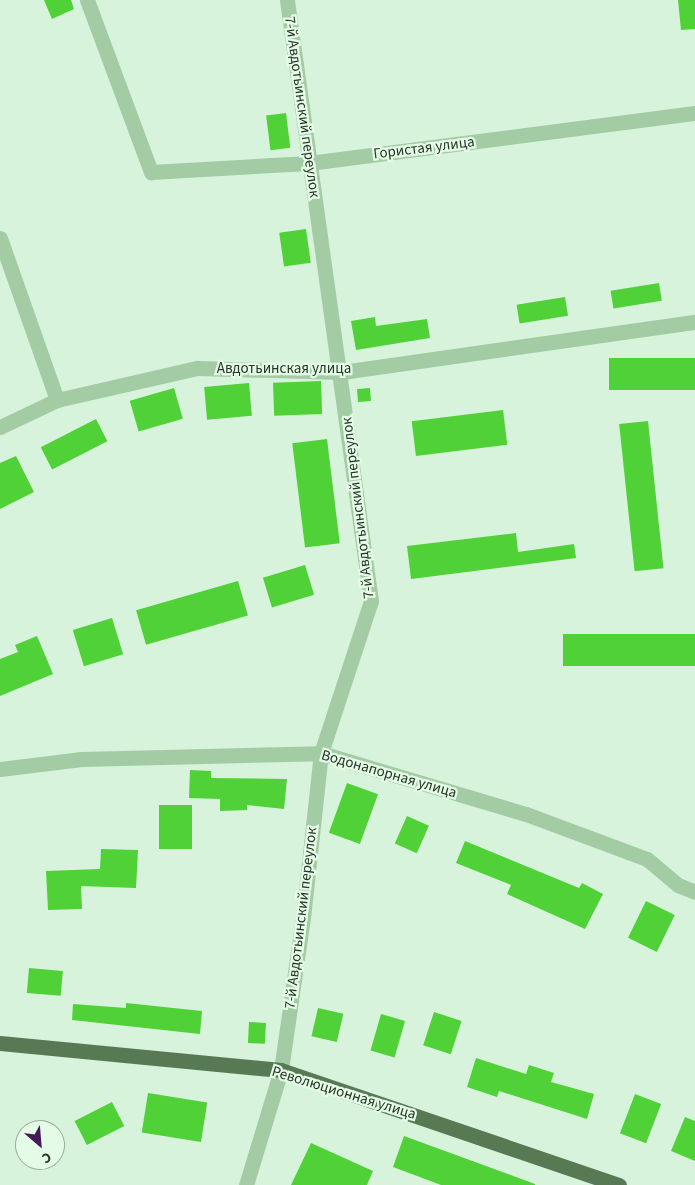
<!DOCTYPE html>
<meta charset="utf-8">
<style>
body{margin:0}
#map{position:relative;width:695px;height:1185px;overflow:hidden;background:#d8f3db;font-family:"Source Sans 3",sans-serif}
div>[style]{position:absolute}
.building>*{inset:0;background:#50d138;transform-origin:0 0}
.minor>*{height:15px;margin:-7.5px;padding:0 7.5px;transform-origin:7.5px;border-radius:7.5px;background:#a3cca5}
.major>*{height:15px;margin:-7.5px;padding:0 7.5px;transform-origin:7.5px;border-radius:7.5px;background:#577a55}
span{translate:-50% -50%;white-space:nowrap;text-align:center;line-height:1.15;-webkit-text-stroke:4.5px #e4fbe7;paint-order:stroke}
.street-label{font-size:15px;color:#273626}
.north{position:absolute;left:15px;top:1120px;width:50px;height:50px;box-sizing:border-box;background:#e4fbe7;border:1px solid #98ac9a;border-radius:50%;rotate:153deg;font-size:14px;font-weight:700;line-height:20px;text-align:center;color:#273626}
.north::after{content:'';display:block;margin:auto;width:18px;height:22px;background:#45185b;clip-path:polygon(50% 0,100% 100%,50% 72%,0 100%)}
</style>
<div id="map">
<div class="building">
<div style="clip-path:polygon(44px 0,71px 0,74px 9px,52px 19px)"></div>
<div style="clip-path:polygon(678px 0,695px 0,695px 29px,681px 30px)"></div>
<div style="left:286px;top:113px;width:35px;height:20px;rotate:83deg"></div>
<div style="left:306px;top:229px;width:34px;height:27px;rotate:82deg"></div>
<div style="left:659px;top:283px;width:18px;height:49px;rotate:81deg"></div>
<div style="left:565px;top:297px;width:19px;height:49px;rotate:81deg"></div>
<div style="clip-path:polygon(375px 317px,376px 326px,427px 319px,430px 338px,356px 350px,351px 321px)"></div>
<div style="left:695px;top:358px;width:32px;height:86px;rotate:90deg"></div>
<div style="left:321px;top:381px;width:33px;height:48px;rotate:88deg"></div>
<div style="left:249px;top:383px;width:33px;height:45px;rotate:85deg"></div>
<div style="left:174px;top:388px;width:32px;height:46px;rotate:74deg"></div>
<div style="left:370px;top:388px;width:13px;height:13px;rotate:86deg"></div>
<div style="left:503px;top:410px;width:35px;height:92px;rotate:83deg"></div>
<div style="left:96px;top:419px;width:25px;height:62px;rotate:63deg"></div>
<div style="left:648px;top:421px;width:148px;height:29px;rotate:84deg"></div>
<div style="left:327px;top:439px;width:105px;height:35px;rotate:83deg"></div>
<div style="clip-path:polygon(16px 456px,34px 492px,0 509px,0 463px)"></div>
<div style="clip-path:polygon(516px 533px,518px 552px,574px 544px,576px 558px,411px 579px,407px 546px)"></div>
<div style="left:305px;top:565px;width:31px;height:44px;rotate:73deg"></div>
<div style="left:238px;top:581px;width:36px;height:106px;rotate:74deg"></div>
<div style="left:112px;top:618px;width:38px;height:41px;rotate:73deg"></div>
<div style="left:695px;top:634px;width:32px;height:132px;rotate:90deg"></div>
<div style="clip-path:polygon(37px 636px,53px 674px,0 696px,0 659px,18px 652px,15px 645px)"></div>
<div style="clip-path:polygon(190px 770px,211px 771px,211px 778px,287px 779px,284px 809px,247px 805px,247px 810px,220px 811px,220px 799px,189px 798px)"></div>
<div style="left:347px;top:783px;width:33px;height:53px;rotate:20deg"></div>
<div style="left:159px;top:805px;width:33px;height:44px"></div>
<div style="left:407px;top:816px;width:24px;height:30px;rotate:24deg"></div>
<div style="clip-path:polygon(465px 841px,579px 888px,582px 883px,603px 894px,585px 929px,507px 894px,511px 885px,456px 863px)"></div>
<div style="clip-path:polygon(101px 849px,138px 850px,136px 888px,81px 886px,82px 909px,48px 910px,46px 871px,100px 869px)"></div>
<div style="left:646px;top:901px;width:32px;height:41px;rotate:26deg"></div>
<div style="left:29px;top:968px;width:34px;height:25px;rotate:5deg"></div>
<div style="clip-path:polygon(126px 1003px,202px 1011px,200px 1034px,72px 1020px,73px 1004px,126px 1008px)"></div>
<div style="left:318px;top:1008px;width:26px;height:29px;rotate:13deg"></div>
<div style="left:434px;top:1012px;width:29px;height:35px;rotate:18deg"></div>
<div style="left:381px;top:1014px;width:25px;height:38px;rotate:16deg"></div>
<div style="left:249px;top:1022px;width:17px;height:21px;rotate:3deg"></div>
<div style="clip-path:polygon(476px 1058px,526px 1074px,529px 1065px,554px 1073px,551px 1082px,594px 1094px,587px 1119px,499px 1091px,497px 1097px,467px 1087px)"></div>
<div style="left:148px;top:1093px;width:60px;height:40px;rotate:9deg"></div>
<div style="left:635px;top:1094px;width:28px;height:42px;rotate:21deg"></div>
<div style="left:112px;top:1102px;width:27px;height:42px;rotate:63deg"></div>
<div style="clip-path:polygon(685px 1117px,695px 1121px,695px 1161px,671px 1151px)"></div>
<div style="clip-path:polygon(404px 1136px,535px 1184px,535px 1185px,441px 1185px,393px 1167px)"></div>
<div style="clip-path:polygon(311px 1143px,373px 1171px,367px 1185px,291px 1185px)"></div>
</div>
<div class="minor">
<div style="left:87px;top:0;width:184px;rotate:69.6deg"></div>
<div style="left:151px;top:172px;width:158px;rotate:-3.3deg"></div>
<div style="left:309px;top:163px;width:389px;rotate:-7.4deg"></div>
<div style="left:0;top:238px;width:172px;rotate:70.6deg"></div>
<div style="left:0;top:427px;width:63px;rotate:-25.3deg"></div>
<div style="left:57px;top:400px;width:144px;rotate:-12.9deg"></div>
<div style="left:197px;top:368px;width:145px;rotate:1.6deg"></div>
<div style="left:342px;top:372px;width:357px;rotate:-8.1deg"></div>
<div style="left:0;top:769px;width:82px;rotate:-7deg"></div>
<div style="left:81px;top:759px;width:240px;rotate:-1.4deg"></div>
<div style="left:321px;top:753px;width:214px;rotate:16.6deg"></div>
<div style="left:526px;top:814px;width:129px;rotate:20.4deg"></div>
<div style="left:647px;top:859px;width:40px;rotate:40deg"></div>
<div style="left:678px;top:885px;width:18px;rotate:22deg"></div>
<div style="left:246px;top:1185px;width:120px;rotate:-73.1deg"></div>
<div style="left:281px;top:1070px;width:154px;rotate:-81.8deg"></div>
<div style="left:303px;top:918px;width:166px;rotate:-83.8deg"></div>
<div style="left:321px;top:753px;width:160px;rotate:-71.8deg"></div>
<div style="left:371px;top:601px;width:607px;rotate:-97.96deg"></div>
</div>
<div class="major">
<div style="left:0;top:1043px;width:282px;rotate:5.5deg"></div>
<div style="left:281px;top:1070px;width:357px;rotate:18.8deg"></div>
</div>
<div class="street-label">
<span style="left:302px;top:107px;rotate:82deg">7-й Авдотьинский переулок</span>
<span style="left:424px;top:148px;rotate:-7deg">Гористая улица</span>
<span style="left:284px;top:369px">Авдотьинская улица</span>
<span style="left:358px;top:508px;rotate:-97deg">7-й Авдотьинский переулок</span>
<span style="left:389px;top:774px;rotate:16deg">Водонапорная улица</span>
<span style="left:301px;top:918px;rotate:-83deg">7-й Авдотьинский переулок</span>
<span style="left:344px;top:1093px;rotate:17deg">Революционная улица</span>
</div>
<div class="north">С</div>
</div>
